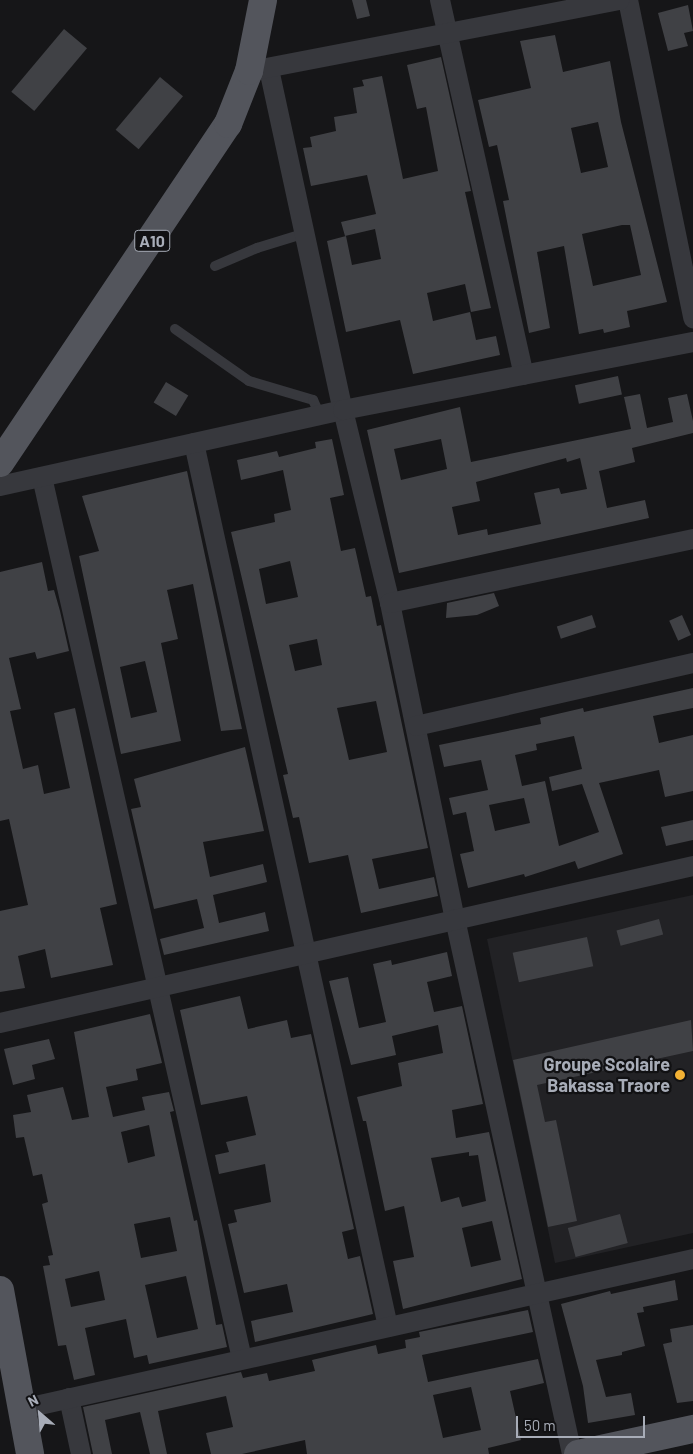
<!DOCTYPE html>
<style>
body{margin:0}
#map{position:relative;width:693px;height:1454px;overflow:hidden;background:#161618;font-family:Barlow,sans-serif}
div>[style]{position:absolute}
.built>*{inset:0;background:#222225}
.building>*{inset:0;background:#404145;transform-origin:0 0}
.service>*{height:10px;margin:-5px;padding:0 5px;transform-origin:5px;border-radius:5px;background:#37383d}
.minor>*{height:20px;margin:-10px;padding:0 10px;transform-origin:10px;border-radius:10px;background:#37383d}
.primary>*{height:28px;margin:-14px;padding:0 14px;transform-origin:14px;border-radius:14px;background:#53555c}
.dots>*{width:14px;height:14px;translate:-50% -50%;box-sizing:border-box;border:2px solid #111113;border-radius:50%}
span{translate:-50% -50%;white-space:nowrap;text-align:center;line-height:1.15;-webkit-text-stroke:4.5px #111113;paint-order:stroke}
.shield-label span{padding:1px 4px;background:#111113;border:1px solid;border-radius:4px;-webkit-text-stroke-width:0}
.shield-label{font-size:16px;color:#a8adb8;font-weight:700}
.poi-label{font-size:18px;color:#a8adb8;font-weight:700}
.right{translate:-100% -50%;text-align:right}
.north{position:absolute;left:15px;top:1389px;width:50px;height:50px;-webkit-text-stroke:4px #111113;paint-order:stroke;rotate:333deg;font-size:14px;font-weight:700;line-height:20px;text-align:center;color:#a8adb8}
.north::after{content:'';display:block;margin:auto;width:18px;height:22px;background:#a8adb8;clip-path:polygon(50% 0,100% 100%,50% 72%,0 100%)}
.scale{position:absolute;left:516px;top:1416px;width:129px;height:22px;box-sizing:border-box;border:2px solid #a8adb8;border-top:0;padding-left:6px;font-size:15px;line-height:18px;white-space:nowrap;color:#a8adb8;-webkit-text-stroke:4px #111113;paint-order:stroke}
</style>
<div id="map">
<div class="built">
<div style="clip-path:polygon(693px 895px,693px 1233px,555px 1263px,487px 939px)"></div>
</div>
<div class="building">
<div style="clip-path:polygon(352px 0,366px 0,370px 16px,357px 19px)"></div>
<div style="clip-path:polygon(688px 5px,693px 31px,684px 33px,688px 46px,668px 51px,658px 13px)"></div>
<div style="left:64px;top:29px;width:30px;height:82px;rotate:40deg"></div>
<div style="clip-path:polygon(evenodd,555px 35px,563px 72px,610px 61px,621px 122px,667px 302px,627px 311px,630px 327px,604px 333px,603px 329px,579px 334px,564px 246px,537px 252px,550px 328px,529px 333px,503px 201px,509px 200px,497px 145px,489px 147px,478px 100px,531px 88px,520px 41px,555px 35px,598px 122px,608px 167px,581px 173px,571px 128px,598px 122px,555px 35px,622px 225px,630px 225px,641px 275px,593px 286px,582px 234px,622px 225px)"></div>
<div style="clip-path:polygon(441px 57px,471px 191px,465px 192px,491px 308px,471px 312px,465px 284px,427px 293px,433px 321px,470px 312px,476px 340px,496px 336px,500px 355px,413px 374px,400px 320px,346px 332px,327px 241px,346px 236px,352px 265px,381px 259px,375px 229px,345px 236px,341px 222px,376px 214px,367px 175px,311px 186px,303px 148px,312px 147px,310px 137px,336px 131px,334px 117px,357px 113px,353px 88px,364px 86px,362px 80px,382px 76px,403px 179px,438px 171px,426px 107px,417px 109px,407px 65px)"></div>
<div style="left:160px;top:77px;width:30px;height:69px;rotate:40deg"></div>
<div style="left:618px;top:376px;width:19px;height:44px;rotate:78deg"></div>
<div style="left:166px;top:382px;width:26px;height:24px;rotate:31deg"></div>
<div style="clip-path:polygon(evenodd,640px 394px,647px 428px,673px 422px,668px 398px,687px 394px,693px 421px,693px 433px,632px 448px,635px 462px,599px 471px,607px 508px,645px 500px,649px 518px,399px 573px,367px 430px,460px 407px,471px 462px,631px 429px,624px 397px,640px 394px,441px 439px,447px 469px,401px 480px,394px 449px,441px 439px,640px 394px,566px 458px,567px 462px,580px 458px,587px 489px,561px 494px,559px 488px,534px 493px,541px 524px,488px 535px,487px 529px,458px 535px,452px 507px,480px 501px,476px 482px,566px 458px)"></div>
<div style="clip-path:polygon(evenodd,332px 439px,344px 495px,330px 498px,341px 551px,355px 548px,366px 597px,371px 596px,377px 626px,381px 625px,428px 848px,372px 859px,379px 889px,434px 877px,438px 896px,361px 913px,348px 855px,309px 863px,299px 817px,293px 818px,283px 775px,288px 774px,231px 532px,275px 522px,274px 514px,291px 510px,283px 470px,241px 480px,237px 460px,277px 451px,279px 457px,316px 448px,315px 442px,332px 439px,290px 561px,298px 597px,266px 604px,259px 569px,290px 561px,332px 439px,317px 639px,322px 665px,295px 671px,289px 645px,317px 639px,332px 439px,376px 701px,387px 752px,349px 760px,337px 708px,376px 701px)"></div>
<div style="clip-path:polygon(evenodd,187px 471px,242px 729px,221px 731px,193px 584px,167px 590px,178px 639px,161px 643px,181px 741px,121px 754px,79px 556px,99px 551px,82px 496px,187px 471px,145px 661px,157px 712px,131px 718px,120px 667px,145px 661px)"></div>
<div style="clip-path:polygon(42px 562px,48px 591px,54px 590px,60px 611px,69px 651px,37px 659px,35px 652px,9px 658px,21px 709px,10px 711px,23px 769px,38px 765px,44px 794px,70px 788px,54px 713px,75px 708px,117px 904px,100px 908px,113px 965px,51px 978px,45px 949px,18px 956px,25px 988px,0 992px,0 911px,28px 905px,9px 819px,0 821px,0 572px)"></div>
<div style="clip-path:polygon(494px 593px,499px 606px,477px 615px,446px 618px,447px 603px)"></div>
<div style="left:592px;top:615px;width:13px;height:37px;rotate:72deg"></div>
<div style="left:682px;top:615px;width:22px;height:14px;rotate:66deg"></div>
<div style="clip-path:polygon(evenodd,693px 688px,693px 708px,653px 716px,659px 743px,693px 735px,693px 791px,665px 797px,659px 770px,599px 783px,623px 854px,578px 869px,575px 861px,525px 877px,524px 874px,468px 888px,460px 854px,474px 851px,466px 812px,453px 815px,449px 798px,488px 790px,481px 760px,444px 767px,439px 745px,541px 724px,540px 718px,583px 708px,584px 712px,693px 688px,574px 736px,582px 769px,549px 777px,552px 791px,582px 784px,599px 832px,559px 846px,545px 781px,522px 786px,515px 755px,537px 750px,536px 744px,574px 736px,693px 688px,524px 798px,530px 823px,495px 831px,489px 805px,524px 798px)"></div>
<div style="clip-path:polygon(245px 747px,264px 831px,203px 842px,210px 877px,263px 864px,267px 882px,213px 895px,219px 923px,265px 912px,269px 931px,164px 955px,160px 939px,204px 928px,197px 899px,154px 909px,131px 809px,141px 807px,134px 779px)"></div>
<div style="clip-path:polygon(693px 820px,693px 840px,666px 846px,661px 827px)"></div>
<div style="left:659px;top:919px;width:16px;height:44px;rotate:75deg"></div>
<div style="left:587px;top:937px;width:30px;height:76px;rotate:78deg"></div>
<div style="clip-path:polygon(evenodd,447px 952px,452px 976px,427px 982px,434px 1012px,462px 1006px,483px 1104px,452px 1110px,456px 1138px,489px 1132px,522px 1279px,403px 1309px,393px 1261px,414px 1257px,404px 1206px,385px 1211px,366px 1121px,363px 1121px,357px 1097px,402px 1086px,398px 1063px,443px 1053px,438px 1025px,392px 1036px,396px 1055px,351px 1065px,329px 981px,348px 977px,359px 1028px,386px 1022px,373px 964px,391px 960px,392px 965px,447px 952px,469px 1152px,469px 1156px,478px 1155px,486px 1201px,462px 1207px,459px 1197px,441px 1202px,431px 1158px,469px 1152px,447px 952px,492px 1221px,501px 1260px,471px 1267px,462px 1228px,492px 1221px)"></div>
<div style="clip-path:polygon(240px 996px,248px 1029px,287px 1020px,291px 1038px,311px 1034px,354px 1229px,342px 1232px,348px 1259px,360px 1256px,373px 1314px,255px 1342px,251px 1321px,293px 1312px,287px 1284px,244px 1293px,228px 1224px,237px 1222px,234px 1210px,271px 1202px,265px 1164px,219px 1174px,215px 1155px,229px 1152px,226px 1142px,256px 1135px,247px 1096px,201px 1105px,180px 1010px)"></div>
<div style="clip-path:polygon(evenodd,150px 1014px,162px 1063px,136px 1069px,138px 1080px,106px 1087px,113px 1117px,145px 1110px,142px 1097px,169px 1092px,174px 1111px,170px 1112px,194px 1221px,197px 1220px,216px 1325px,222px 1324px,227px 1347px,149px 1364px,147px 1355px,134px 1358px,126px 1319px,85px 1328px,95px 1375px,74px 1380px,66px 1345px,58px 1346px,43px 1266px,50px 1265px,48px 1256px,53px 1255px,42px 1204px,48px 1202px,42px 1174px,33px 1176px,24px 1137px,16px 1138px,13px 1115px,31px 1112px,27px 1095px,63px 1087px,72px 1120px,89px 1117px,74px 1032px,150px 1014px,149px 1125px,155px 1156px,128px 1163px,121px 1132px,149px 1125px,150px 1014px,170px 1217px,177px 1251px,141px 1258px,134px 1224px,170px 1217px,150px 1014px,99px 1271px,105px 1300px,71px 1307px,65px 1279px,99px 1271px,150px 1014px,186px 1276px,198px 1329px,157px 1338px,145px 1285px,186px 1276px)"></div>
<div style="clip-path:polygon(691px 1020px,693px 1051px,537px 1085px,545px 1122px,556px 1120px,577px 1221px,548px 1227px,513px 1060px)"></div>
<div style="clip-path:polygon(49px 1039px,55px 1059px,32px 1065px,35px 1079px,13px 1085px,4px 1049px)"></div>
<div style="left:620px;top:1214px;width:30px;height:54px;rotate:75deg"></div>
<div style="clip-path:polygon(675px 1280px,678px 1300px,643px 1307px,644px 1312px,637px 1313px,645px 1346px,622px 1352px,622px 1355px,596px 1360px,606px 1397px,631px 1393px,635px 1415px,588px 1423px,583px 1386px,561px 1304px,610px 1291px,611px 1294px)"></div>
<div style="clip-path:polygon(evenodd,528px 1310px,533px 1332px,422px 1355px,428px 1382px,538px 1359px,544px 1383px,510px 1391px,521px 1440px,488px 1448px,489px 1454px,307px 1454px,305px 1440px,242px 1454px,211px 1454px,206px 1433px,233px 1427px,226px 1396px,158px 1411px,167px 1454px,150px 1454px,140px 1412px,105px 1420px,112px 1454px,93px 1454px,83px 1407px,241px 1372px,243px 1378px,267px 1373px,269px 1381px,315px 1371px,312px 1360px,376px 1345px,378px 1354px,406px 1348px,405px 1340px,420px 1337px,419px 1332px,528px 1310px,471px 1387px,481px 1430px,443px 1438px,433px 1395px,471px 1387px)"></div>
<div style="clip-path:polygon(693px 1325px,693px 1401px,677px 1403px,663px 1344px,672px 1342px,670px 1329px)"></div>
</div>
<div class="service">
<div style="left:215px;top:266px;width:46px;rotate:-23.2deg"></div>
<div style="left:257px;top:248px;width:51px;rotate:-17deg"></div>
<div style="left:175px;top:329px;width:90px;rotate:35.1deg"></div>
<div style="left:249px;top:381px;width:67px;rotate:16.5deg"></div>
<div style="left:313px;top:400px;width:17px;rotate:65deg"></div>
</div>
<div class="minor">
<div style="left:440px;top:0;width:384px;rotate:77.4deg"></div>
<div style="left:628px;top:0;width:325px;rotate:78.4deg"></div>
<div style="left:269px;top:69px;width:349px;rotate:77.8deg"></div>
<div style="left:343px;top:410px;width:199px;rotate:76.3deg"></div>
<div style="left:390px;top:603px;width:323px;rotate:78.4deg"></div>
<div style="left:455px;top:919px;width:548px;rotate:77.66deg"></div>
<div style="left:256px;top:70px;width:370px;rotate:-10.9deg"></div>
<div style="left:194px;top:443px;width:905px;rotate:77.62deg"></div>
<div style="left:42px;top:477px;width:904px;rotate:77.22deg"></div>
<div style="left:0;top:486px;width:351px;rotate:-12.5deg"></div>
<div style="left:343px;top:410px;width:357px;rotate:-11deg"></div>
<div style="left:390px;top:603px;width:310px;rotate:-11.9deg"></div>
<div style="left:416px;top:726px;width:284px;rotate:-12.8deg"></div>
<div style="left:0;top:1023px;width:711px;rotate:-12.76deg"></div>
<div style="left:69px;top:1398px;width:57px;rotate:77.9deg"></div>
<div style="left:22px;top:1409px;width:688px;rotate:-12.6deg"></div>
</div>
<div class="primary">
<div style="left:0;top:463px;width:409px;rotate:-56.1deg"></div>
<div style="left:228px;top:124px;width:57px;rotate:-68.4deg"></div>
<div style="left:249px;top:71px;width:72px;rotate:-78.8deg"></div>
<div style="left:0;top:1290px;width:167px;rotate:79.6deg"></div>
<div style="left:578px;top:1454px;width:118px;rotate:-12.3deg"></div>
</div>
<div class="dots">
<div style="left:680px;top:1075px;background:#f2b134"></div>
</div>
<div class="shield-label">
<span style="left:152px;top:241px">A10</span>
</div>
<div class="poi-label">
<span class="right" style="left:670px;top:1075px">Groupe Scolaire<br>Bakassa Traore</span>
</div>
<div class="north">N</div>
<div class="scale">50 m</div>
</div>
